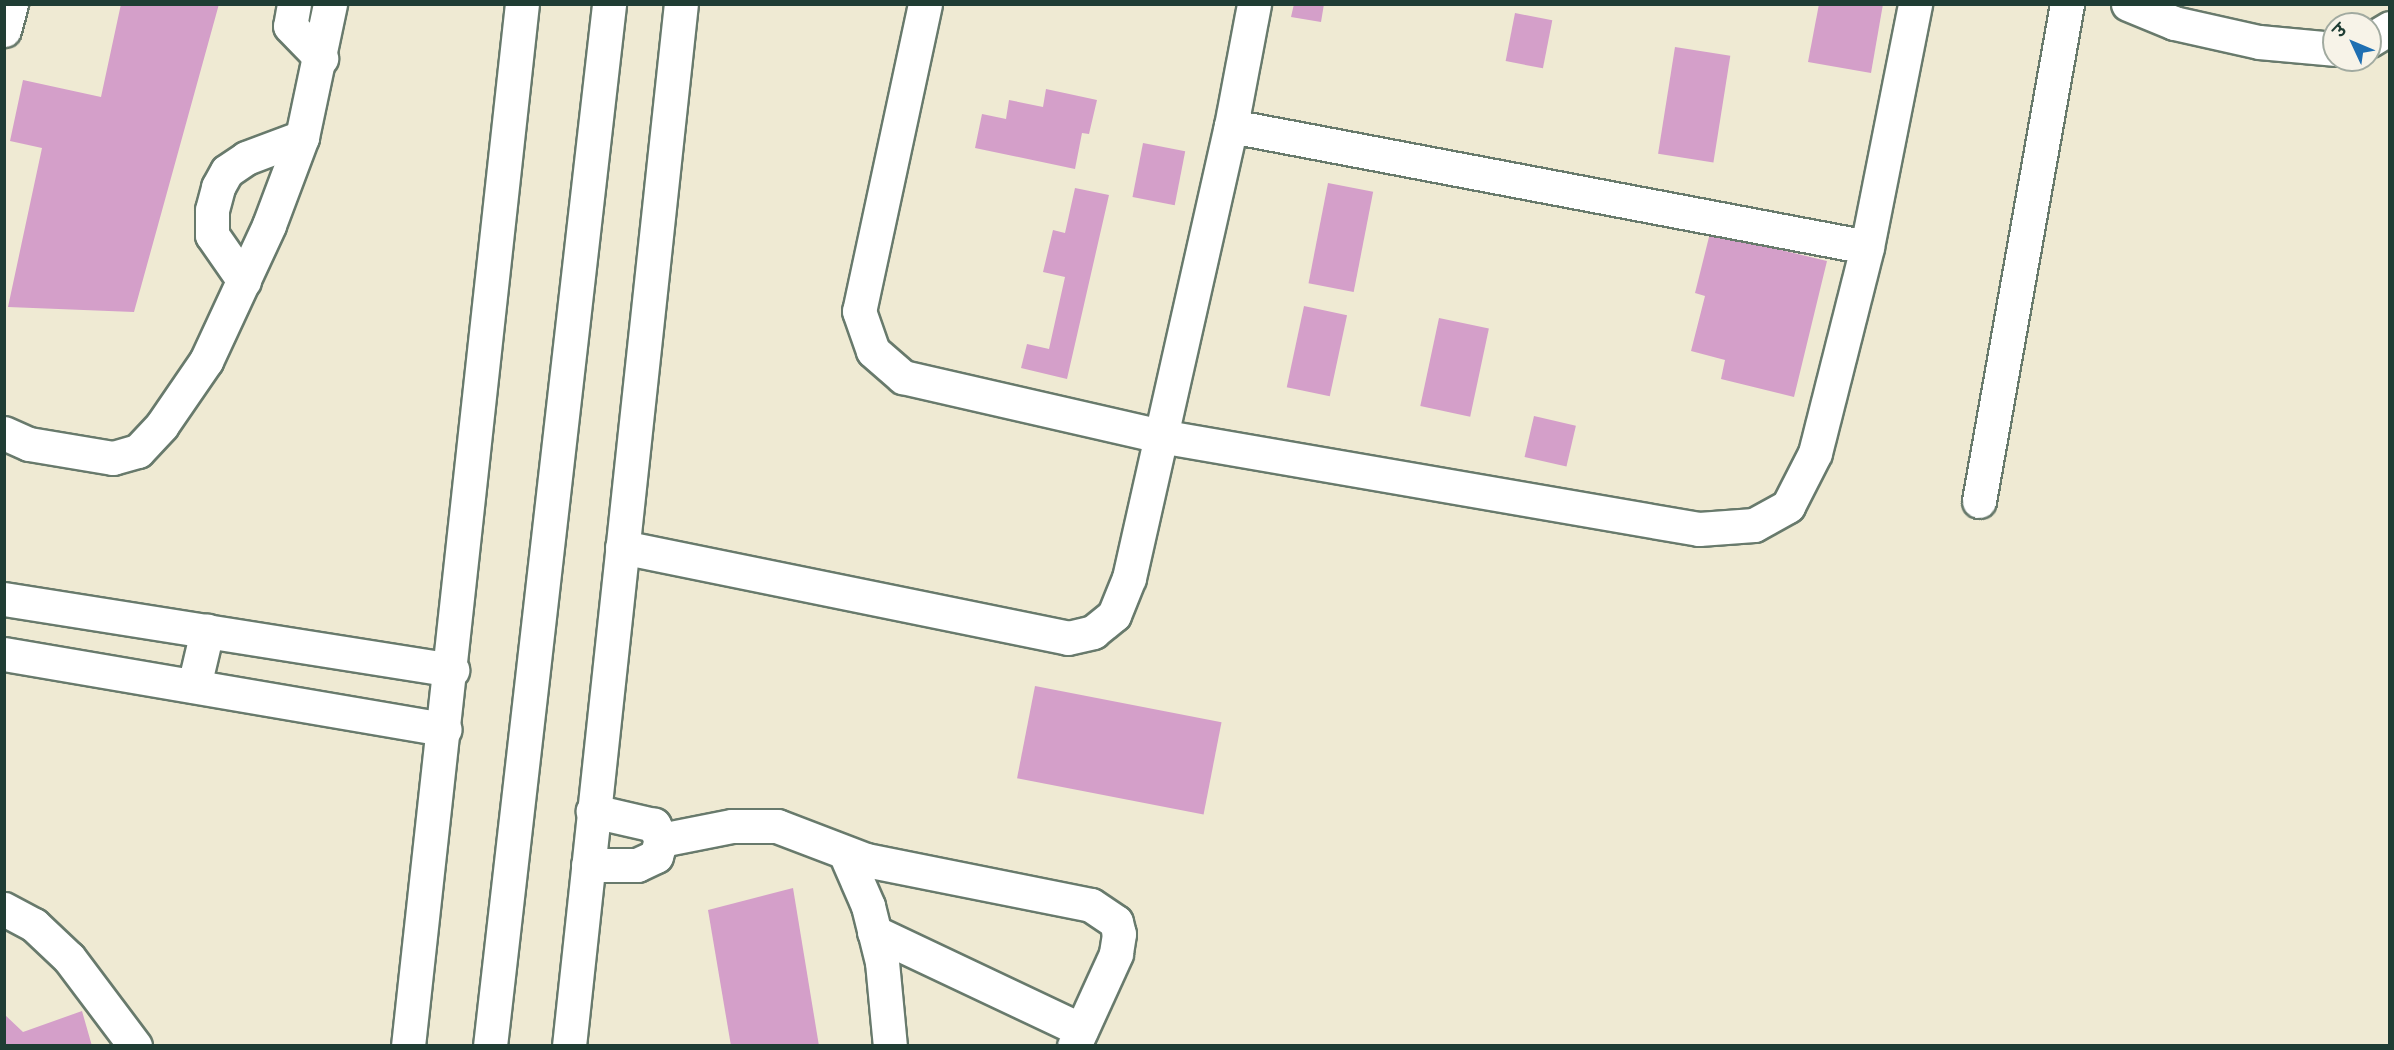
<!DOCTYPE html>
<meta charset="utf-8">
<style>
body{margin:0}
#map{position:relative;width:2394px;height:1050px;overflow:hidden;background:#efead3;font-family:"Shantell Sans","Playpen Sans Deva",sans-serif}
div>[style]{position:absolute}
.building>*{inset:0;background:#d49fc9;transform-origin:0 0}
.roads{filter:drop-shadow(2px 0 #687a6c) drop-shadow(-2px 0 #687a6c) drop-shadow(0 2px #687a6c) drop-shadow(0 -2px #687a6c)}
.minor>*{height:33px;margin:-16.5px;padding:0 16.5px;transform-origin:16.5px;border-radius:16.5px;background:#fff}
span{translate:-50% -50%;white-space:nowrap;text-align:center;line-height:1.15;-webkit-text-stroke:4.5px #f7f3e8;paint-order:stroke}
.frame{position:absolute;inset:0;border:6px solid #1f3d34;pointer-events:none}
.north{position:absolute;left:2322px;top:12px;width:60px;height:60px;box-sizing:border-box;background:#f7f3e8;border:2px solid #a1aaa0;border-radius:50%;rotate:314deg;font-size:16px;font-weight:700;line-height:24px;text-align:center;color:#1f3d34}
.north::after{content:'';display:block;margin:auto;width:21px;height:27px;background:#1f6fb2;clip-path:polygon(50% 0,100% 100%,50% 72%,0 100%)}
</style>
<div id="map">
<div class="building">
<div style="clip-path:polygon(121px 4px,219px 4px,134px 312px,8px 307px,42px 148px,10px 141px,23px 80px,101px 97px)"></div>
<div style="clip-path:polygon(1294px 4px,1324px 4px,1321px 22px,1291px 17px)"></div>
<div style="clip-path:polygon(1819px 4px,1883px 4px,1871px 73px,1808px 62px)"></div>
<div style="left:1515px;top:13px;width:38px;height:49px;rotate:11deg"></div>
<div style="left:1675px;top:47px;width:56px;height:108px;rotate:9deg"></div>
<div style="clip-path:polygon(1046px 89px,1097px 100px,1089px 134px,1082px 133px,1075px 169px,975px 148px,982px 114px,1006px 119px,1009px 100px,1043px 107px)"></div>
<div style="left:1143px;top:143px;width:43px;height:55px;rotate:11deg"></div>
<div style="left:1328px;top:183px;width:46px;height:102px;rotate:11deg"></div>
<div style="clip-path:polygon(1075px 188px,1109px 195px,1067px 379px,1021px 368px,1027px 344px,1049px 349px,1065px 277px,1043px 272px,1053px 230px,1065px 233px)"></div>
<div style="clip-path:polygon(1710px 233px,1827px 261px,1794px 397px,1721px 379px,1725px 360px,1691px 351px,1705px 296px,1695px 293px)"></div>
<div style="left:1304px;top:306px;width:44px;height:83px;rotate:12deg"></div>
<div style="left:1439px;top:318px;width:51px;height:90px;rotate:12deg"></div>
<div style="left:1534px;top:416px;width:43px;height:42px;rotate:13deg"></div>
<div style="left:1035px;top:686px;width:190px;height:94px;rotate:11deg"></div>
<div style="clip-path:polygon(793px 888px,819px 1046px,731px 1046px,708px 910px)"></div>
<div style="clip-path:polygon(82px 1011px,92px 1046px,4px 1046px,4px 1014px,23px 1032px)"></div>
</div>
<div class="roads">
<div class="minor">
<div style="left:294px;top:4px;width:22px;rotate:100deg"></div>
<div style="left:290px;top:26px;width:45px;rotate:45.9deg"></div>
<div style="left:925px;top:4px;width:314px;rotate:102.1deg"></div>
<div style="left:859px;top:311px;width:42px;rotate:70.7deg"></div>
<div style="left:873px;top:351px;width:40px;rotate:41deg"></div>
<div style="left:903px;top:377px;width:264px;rotate:12.9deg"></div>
<div style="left:1160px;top:436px;width:547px;rotate:9.79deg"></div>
<div style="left:1699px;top:529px;width:55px;rotate:-4.2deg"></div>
<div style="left:1754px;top:525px;width:39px;rotate:-29deg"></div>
<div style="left:1788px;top:506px;width:59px;rotate:-63deg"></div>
<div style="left:1815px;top:453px;width:212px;rotate:-75.8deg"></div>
<div style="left:1867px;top:247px;width:248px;rotate:-78.8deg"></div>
<div style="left:2128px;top:4px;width:50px;rotate:22.4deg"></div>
<div style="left:2174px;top:23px;width:87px;rotate:12.6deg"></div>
<div style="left:2259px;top:42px;width:75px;rotate:5.3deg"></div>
<div style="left:4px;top:30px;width:27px;rotate:-75deg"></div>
<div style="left:2370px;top:40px;width:23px;rotate:-31deg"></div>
<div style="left:1231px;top:126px;width:647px;rotate:10.77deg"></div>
<div style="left:244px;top:281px;width:56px;rotate:-124.8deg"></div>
<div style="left:212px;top:235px;width:25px;rotate:-90deg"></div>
<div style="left:212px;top:210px;width:24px;rotate:-75deg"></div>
<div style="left:218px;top:187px;width:18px;rotate:-61deg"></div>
<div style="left:227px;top:171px;width:23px;rotate:-34deg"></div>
<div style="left:246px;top:158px;width:60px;rotate:-20.6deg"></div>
<div style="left:4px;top:433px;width:27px;rotate:24deg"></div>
<div style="left:29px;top:444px;width:85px;rotate:9.5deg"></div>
<div style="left:113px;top:458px;width:26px;rotate:-16deg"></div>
<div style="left:138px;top:451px;width:35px;rotate:-47deg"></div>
<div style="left:162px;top:425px;width:78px;rotate:-55.5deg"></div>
<div style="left:206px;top:361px;width:150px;rotate:-65.1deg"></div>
<div style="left:269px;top:225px;width:94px;rotate:-69.4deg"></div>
<div style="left:302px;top:137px;width:136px;rotate:-78.1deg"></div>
<div style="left:1979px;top:501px;width:505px;rotate:-79.96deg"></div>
<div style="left:622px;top:547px;width:455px;rotate:11.5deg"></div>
<div style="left:1068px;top:638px;width:26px;rotate:-13deg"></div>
<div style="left:1093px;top:632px;width:27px;rotate:-39deg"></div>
<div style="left:1114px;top:615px;width:40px;rotate:-68deg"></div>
<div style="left:1129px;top:578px;width:463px;rotate:-77.3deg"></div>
<div style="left:1231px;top:126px;width:124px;rotate:-79.3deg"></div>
<div style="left:4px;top:599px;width:454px;rotate:9deg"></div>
<div style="left:4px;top:654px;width:447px;rotate:9.7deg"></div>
<div style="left:194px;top:686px;width:57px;rotate:-76.7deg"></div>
<div style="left:661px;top:840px;width:72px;rotate:-11.2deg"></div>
<div style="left:732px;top:826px;width:45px"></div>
<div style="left:777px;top:826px;width:95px;rotate:20.9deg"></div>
<div style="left:866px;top:860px;width:229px;rotate:11.3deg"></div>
<div style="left:1091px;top:905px;width:30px;rotate:34deg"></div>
<div style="left:1116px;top:922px;width:12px;rotate:76deg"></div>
<div style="left:1119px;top:934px;width:20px;rotate:99deg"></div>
<div style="left:1116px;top:954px;width:101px;rotate:114.5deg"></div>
<div style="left:845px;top:853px;width:58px;rotate:66.5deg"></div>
<div style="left:868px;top:906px;width:58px;rotate:76deg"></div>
<div style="left:882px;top:962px;width:84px;rotate:84.6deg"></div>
<div style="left:588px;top:865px;width:49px"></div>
<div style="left:637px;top:865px;width:21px;rotate:-25deg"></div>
<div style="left:656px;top:856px;width:17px;rotate:-73deg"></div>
<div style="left:661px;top:840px;width:17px;rotate:-115deg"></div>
<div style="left:654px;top:825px;width:63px;rotate:-167.1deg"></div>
<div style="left:4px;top:909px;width:34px;rotate:28deg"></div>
<div style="left:34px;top:925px;width:48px;rotate:43.3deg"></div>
<div style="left:69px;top:958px;width:110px;rotate:53.1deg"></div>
<div style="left:874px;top:932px;width:229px;rotate:25.3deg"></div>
<div style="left:408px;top:1046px;width:1048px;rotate:-83.76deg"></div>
<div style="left:490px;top:1046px;width:1049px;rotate:-83.48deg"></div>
<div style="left:569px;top:1046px;width:1048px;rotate:-83.87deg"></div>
</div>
</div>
<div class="frame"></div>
<div class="north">उ</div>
</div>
